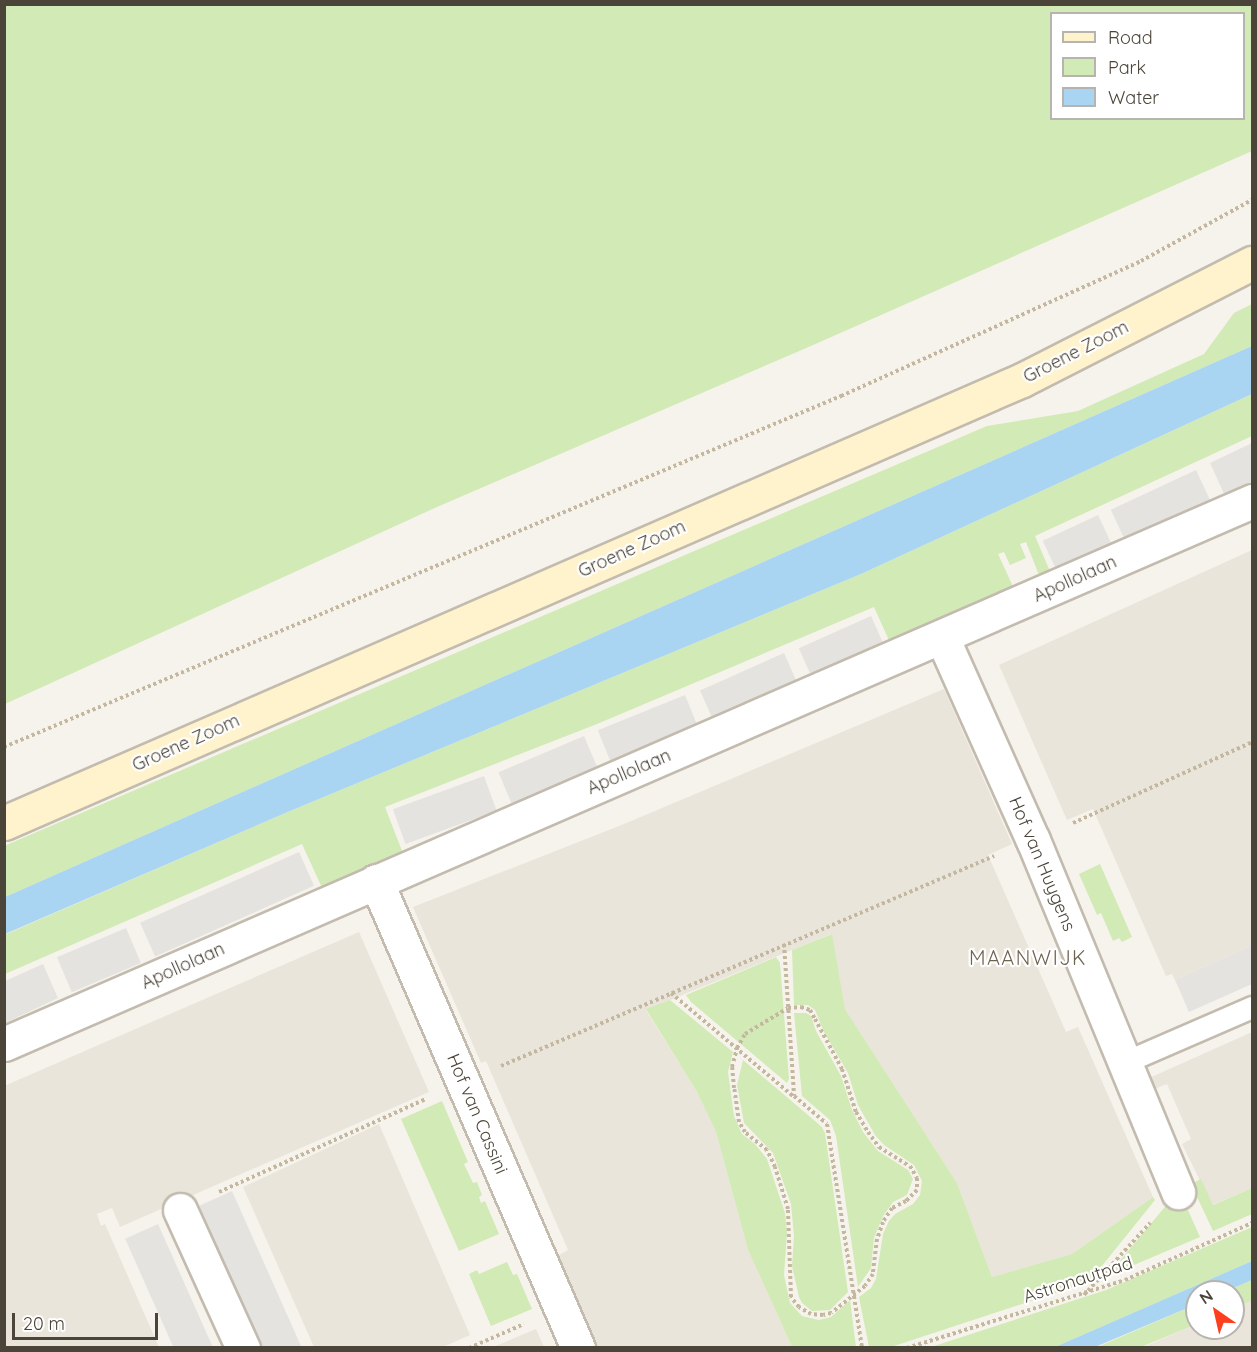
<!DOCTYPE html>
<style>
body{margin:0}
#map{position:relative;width:1257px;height:1352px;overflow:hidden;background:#f6f3ec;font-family:Quicksand,sans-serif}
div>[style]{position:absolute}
.residential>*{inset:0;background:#eae5da}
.green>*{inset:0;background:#d2eab5}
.parking>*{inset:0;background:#e5e3e0;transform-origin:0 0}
.water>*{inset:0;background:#a9d4f2}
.path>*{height:4px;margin-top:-2px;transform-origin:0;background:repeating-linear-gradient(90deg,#c4b79f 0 3px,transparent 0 6px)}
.roads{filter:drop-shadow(2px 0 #c2bbae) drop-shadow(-2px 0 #c2bbae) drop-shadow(0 2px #c2bbae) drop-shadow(0 -2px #c2bbae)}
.service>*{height:21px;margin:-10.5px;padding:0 10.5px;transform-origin:10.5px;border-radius:10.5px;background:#fff}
.minor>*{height:33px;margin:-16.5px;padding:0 16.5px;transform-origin:16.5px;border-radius:16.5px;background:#fff}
.secondary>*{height:33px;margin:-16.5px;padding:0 16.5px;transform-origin:16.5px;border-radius:16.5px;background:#fff3cd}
span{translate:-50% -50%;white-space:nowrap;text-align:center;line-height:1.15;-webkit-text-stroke:4.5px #fff;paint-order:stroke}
.street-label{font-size:18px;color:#4b4439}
.neighbourhood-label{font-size:20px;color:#6e6250;letter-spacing:1.5px}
.frame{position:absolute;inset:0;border:6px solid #4b4439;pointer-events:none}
.legend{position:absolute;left:1050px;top:12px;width:195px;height:108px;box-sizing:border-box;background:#fff;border:2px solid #b7b4b0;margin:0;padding:8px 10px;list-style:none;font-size:18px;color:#4b4439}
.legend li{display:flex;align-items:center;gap:12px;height:30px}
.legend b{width:30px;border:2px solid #b7b4b0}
.north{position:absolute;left:1185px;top:1280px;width:60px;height:60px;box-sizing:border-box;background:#fff;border:2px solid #b7b4b0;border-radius:50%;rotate:326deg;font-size:16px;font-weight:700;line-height:24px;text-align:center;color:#4b4439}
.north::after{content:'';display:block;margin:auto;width:21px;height:27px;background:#fc3f1d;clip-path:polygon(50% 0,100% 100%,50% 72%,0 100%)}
.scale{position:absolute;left:12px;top:1313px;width:146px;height:27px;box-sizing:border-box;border:3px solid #4b4439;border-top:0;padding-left:8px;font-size:18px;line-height:21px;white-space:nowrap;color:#4b4439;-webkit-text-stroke:4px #fff;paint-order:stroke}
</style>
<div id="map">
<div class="residential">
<div style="clip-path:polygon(1252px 550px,1252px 945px,1175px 980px,1172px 974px,1166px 976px,1093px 809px,1067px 820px,999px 665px)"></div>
<div style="clip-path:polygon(944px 689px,1012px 844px,988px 855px,1066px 1032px,1078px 1027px,1153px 1197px,1072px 1254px,992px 1277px,957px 1183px,845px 1009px,831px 934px,646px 1010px,697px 1092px,716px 1132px,748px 1250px,792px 1347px,596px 1347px,557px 1256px,568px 1250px,486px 1061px,481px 1063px,413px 907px,624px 824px)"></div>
<div style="clip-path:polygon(359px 932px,429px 1092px,120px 1227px,112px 1208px,97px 1214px,101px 1226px,105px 1224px,159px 1347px,5px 1348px,4px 1086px)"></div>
<div style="clip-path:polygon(1252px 1032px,1252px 1188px,1212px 1205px,1182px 1144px,1191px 1139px,1167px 1084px,1152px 1090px,1147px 1079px)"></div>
<div style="clip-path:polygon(379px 1124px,470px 1335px,443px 1347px,314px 1347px,243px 1187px)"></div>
<div style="clip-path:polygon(1252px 1301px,1252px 1347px,1141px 1348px,1197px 1324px,1197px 1328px,1233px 1328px,1233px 1308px)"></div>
<div style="clip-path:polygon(536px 1329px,544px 1347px,493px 1347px)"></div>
</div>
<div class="green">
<div style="clip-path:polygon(evenodd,5px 4px,1252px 5px,1252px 151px,804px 349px,437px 507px,5px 704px,5px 4px,1052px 14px,1244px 14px,1244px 118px,1052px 118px,1052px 14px)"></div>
<div style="clip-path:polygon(1252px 304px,1252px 346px,5px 897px,4px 846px,987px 426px,1078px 411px,1204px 354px,1234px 313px)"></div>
<div style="clip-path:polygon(evenodd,1252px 394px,1252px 436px,1035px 536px,1052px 576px,1057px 574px,1059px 578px,1055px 584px,892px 655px,886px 650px,892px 647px,874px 607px,597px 724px,385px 807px,404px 856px,323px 890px,302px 844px,5px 974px,4px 935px,290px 811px,861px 574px,1252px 394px,1026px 542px,1042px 583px,1037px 584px,1034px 578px,1019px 585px,1021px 591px,1016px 593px,998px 554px,1004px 552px,1010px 565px,1026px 558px,1020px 544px,1026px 542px)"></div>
<div style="clip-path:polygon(1100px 864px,1132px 937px,1122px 942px,1119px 938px,1113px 941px,1101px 913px,1097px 915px,1079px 874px)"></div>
<div style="clip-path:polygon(832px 934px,845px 1009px,957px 1183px,992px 1277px,1072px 1254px,1153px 1197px,1155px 1200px,1089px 1282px,891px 1347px,869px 1347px,859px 1297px,871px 1288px,876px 1279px,883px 1234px,889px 1221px,895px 1214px,913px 1204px,920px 1195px,922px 1181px,914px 1165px,884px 1145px,875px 1135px,858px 1105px,848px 1073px,824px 1032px,815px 1010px,808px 1005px,794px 1005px,792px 950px)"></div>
<div style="clip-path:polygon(776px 957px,780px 963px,789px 1079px,787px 1083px,691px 1002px,686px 995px)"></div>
<div style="clip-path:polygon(670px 1000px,733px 1052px,728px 1072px,734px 1116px,742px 1134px,755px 1144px,767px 1159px,785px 1213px,787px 1233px,784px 1275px,790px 1303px,802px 1316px,819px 1320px,831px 1317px,850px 1300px,856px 1347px,792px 1347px,748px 1250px,716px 1132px,697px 1092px,646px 1009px)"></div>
<div style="clip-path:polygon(794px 1013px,806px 1013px,811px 1016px,816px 1031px,841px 1076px,852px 1110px,863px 1132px,878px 1151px,908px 1170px,913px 1179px,907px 1195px,893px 1202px,883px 1216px,874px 1238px,871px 1268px,858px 1287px,836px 1136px,830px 1120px,802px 1096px)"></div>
<div style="clip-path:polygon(743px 1060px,822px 1127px,825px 1133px,848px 1292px,830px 1310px,812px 1311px,802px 1303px,799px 1297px,792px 1266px,794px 1236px,791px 1204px,773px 1153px,744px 1123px,737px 1085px)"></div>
<div style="clip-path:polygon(442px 1101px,468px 1162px,464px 1164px,473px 1183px,477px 1182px,482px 1195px,479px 1197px,481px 1203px,485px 1201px,499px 1234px,459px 1251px,401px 1119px)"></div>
<div style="clip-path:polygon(1201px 1179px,1213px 1205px,1252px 1188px,1252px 1214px,1213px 1231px,1191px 1184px)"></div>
<div style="clip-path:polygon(1179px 1190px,1200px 1237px,1115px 1273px,1113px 1269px)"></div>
<div style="clip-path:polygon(1252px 1227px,1252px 1261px,1055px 1347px,928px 1348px,1106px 1290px)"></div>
<div style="clip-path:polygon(507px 1262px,513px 1275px,517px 1274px,532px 1309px,491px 1326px,469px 1274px,477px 1270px,479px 1274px)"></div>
<div style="clip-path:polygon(1252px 1280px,1252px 1301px,1233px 1308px,1233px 1292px,1224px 1292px)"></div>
<div style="clip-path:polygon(1197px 1304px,1197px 1324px,1141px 1347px,1095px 1348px)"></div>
</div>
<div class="parking">
<div style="clip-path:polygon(1252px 443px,1252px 485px,1226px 498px,1210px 463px)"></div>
<div style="left:1196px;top:470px;width:38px;height:94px;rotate:65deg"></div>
<div style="left:1098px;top:515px;width:38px;height:61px;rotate:65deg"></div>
<div style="left:871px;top:616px;width:37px;height:79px;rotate:66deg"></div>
<div style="left:784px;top:653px;width:36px;height:92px;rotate:66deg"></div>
<div style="left:685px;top:695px;width:37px;height:94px;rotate:68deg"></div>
<div style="left:584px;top:736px;width:38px;height:93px;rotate:67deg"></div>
<div style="left:484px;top:776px;width:37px;height:97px;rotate:70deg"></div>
<div style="left:299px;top:852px;width:37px;height:174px;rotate:66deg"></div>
<div style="left:126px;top:928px;width:38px;height:75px;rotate:67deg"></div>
<div style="clip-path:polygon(1252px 945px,1252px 984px,1189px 1012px,1175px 980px)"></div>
<div style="clip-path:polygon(43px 964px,58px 998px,5px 1023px,5px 981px)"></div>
<div style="left:232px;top:1191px;width:170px;height:36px;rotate:66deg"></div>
<div style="left:158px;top:1224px;width:134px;height:36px;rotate:66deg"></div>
</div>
<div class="water">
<div style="clip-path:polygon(1252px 346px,1252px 394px,861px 574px,290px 811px,5px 934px,5px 897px)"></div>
<div style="clip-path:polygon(1252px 1261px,1252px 1280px,1224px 1292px,1197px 1292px,1197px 1304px,1095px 1347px,1055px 1347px)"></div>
</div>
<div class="path">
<div style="left:4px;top:747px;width:908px;rotate:-22.75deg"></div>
<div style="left:841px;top:396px;width:329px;rotate:-24.2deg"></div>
<div style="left:1141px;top:261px;width:127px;rotate:-28.8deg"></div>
<div style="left:1073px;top:823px;width:196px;rotate:-24.3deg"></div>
<div style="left:784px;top:944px;width:152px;rotate:86.2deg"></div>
<div style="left:794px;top:1096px;width:43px;rotate:40.3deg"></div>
<div style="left:827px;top:1124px;width:227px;rotate:81.1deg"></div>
<div style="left:671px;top:993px;width:160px;rotate:40.2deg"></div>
<div style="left:801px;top:1007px;width:9px;rotate:18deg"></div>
<div style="left:810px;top:1010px;width:10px;rotate:61deg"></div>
<div style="left:815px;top:1019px;width:57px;rotate:61.6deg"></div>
<div style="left:842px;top:1069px;width:45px;rotate:72deg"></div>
<div style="left:856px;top:1112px;width:23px;rotate:59deg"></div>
<div style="left:868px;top:1132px;width:19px;rotate:54deg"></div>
<div style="left:879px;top:1147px;width:36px;rotate:32deg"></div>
<div style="left:910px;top:1166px;width:14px;rotate:60deg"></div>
<div style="left:917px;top:1178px;width:12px;rotate:90deg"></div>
<div style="left:917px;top:1190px;width:16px;rotate:135deg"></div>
<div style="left:906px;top:1201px;width:16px;rotate:153deg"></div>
<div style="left:892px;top:1208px;width:17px;rotate:123deg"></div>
<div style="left:883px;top:1222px;width:18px;rotate:109deg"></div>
<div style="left:877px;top:1239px;width:35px;rotate:97deg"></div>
<div style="left:873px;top:1274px;width:14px;rotate:124deg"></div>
<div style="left:865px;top:1286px;width:43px;rotate:141.5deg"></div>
<div style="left:831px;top:1313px;width:8px;rotate:166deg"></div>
<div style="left:823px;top:1315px;width:12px;rotate:-175deg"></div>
<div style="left:811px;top:1314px;width:14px;rotate:-150deg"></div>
<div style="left:799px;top:1307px;width:13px;rotate:-129deg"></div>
<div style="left:791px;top:1297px;width:88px;rotate:-92deg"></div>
<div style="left:788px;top:1209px;width:44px;rotate:-107.2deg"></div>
<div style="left:775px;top:1167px;width:19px;rotate:-115deg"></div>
<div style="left:767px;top:1150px;width:28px;rotate:-141deg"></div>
<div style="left:745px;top:1132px;width:12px;rotate:-121deg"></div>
<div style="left:739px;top:1122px;width:34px;rotate:-98deg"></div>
<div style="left:734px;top:1088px;width:21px;rotate:-95deg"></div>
<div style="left:732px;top:1067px;width:20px;rotate:-75deg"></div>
<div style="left:737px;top:1048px;width:16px;rotate:-60deg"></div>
<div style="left:745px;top:1034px;width:50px;rotate:-31.2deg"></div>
<div style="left:788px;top:1008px;width:13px;rotate:-4deg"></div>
<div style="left:501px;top:1066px;width:536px;rotate:-23.07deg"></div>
<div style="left:219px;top:1192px;width:227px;rotate:-24.2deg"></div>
<div style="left:1084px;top:1295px;width:98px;rotate:-47.5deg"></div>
<div style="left:469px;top:1348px;width:60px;rotate:-23.6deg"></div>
<div style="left:907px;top:1348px;width:228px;rotate:-17.3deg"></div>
<div style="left:1125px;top:1280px;width:139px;rotate:-24.2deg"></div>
</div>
<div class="roads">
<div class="service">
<div style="left:1123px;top:1063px;width:141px;rotate:-23.5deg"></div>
</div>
<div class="minor">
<div style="left:942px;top:637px;width:222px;rotate:65.9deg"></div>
<div style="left:1033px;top:840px;width:381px;rotate:67.6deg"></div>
<div style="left:376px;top:881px;width:509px;rotate:66.61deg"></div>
<div style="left:4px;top:1044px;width:1361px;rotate:-23.51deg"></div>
<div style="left:180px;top:1210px;width:152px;rotate:65.5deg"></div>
</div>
<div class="secondary">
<div style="left:4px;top:823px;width:1110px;rotate:-23.52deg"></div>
<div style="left:1022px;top:380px;width:258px;rotate:-27deg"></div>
</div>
</div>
<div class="street-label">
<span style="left:1076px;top:352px;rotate:-27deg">Groene Zoom</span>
<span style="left:632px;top:549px;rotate:-24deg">Groene Zoom</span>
<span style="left:1075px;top:579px;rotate:-24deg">Apollolaan</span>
<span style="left:186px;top:743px;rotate:-24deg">Groene Zoom</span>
<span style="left:629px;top:772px;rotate:-23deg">Apollolaan</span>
<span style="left:1042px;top:864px;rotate:67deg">Hof van Huygens</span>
<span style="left:183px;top:966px;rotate:-24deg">Apollolaan</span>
<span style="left:477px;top:1114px;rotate:67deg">Hof van Cassini</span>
<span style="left:1078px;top:1280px;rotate:-18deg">Astronautpad</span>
</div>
<div class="neighbourhood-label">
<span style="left:1028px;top:957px">MAANWIJK</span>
</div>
<div class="frame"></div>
<ul class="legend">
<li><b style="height:8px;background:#fff3cd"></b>Road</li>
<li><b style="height:16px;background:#d2eab5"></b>Park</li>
<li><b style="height:16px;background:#a9d4f2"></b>Water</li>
</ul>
<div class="north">N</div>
<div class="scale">20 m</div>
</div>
